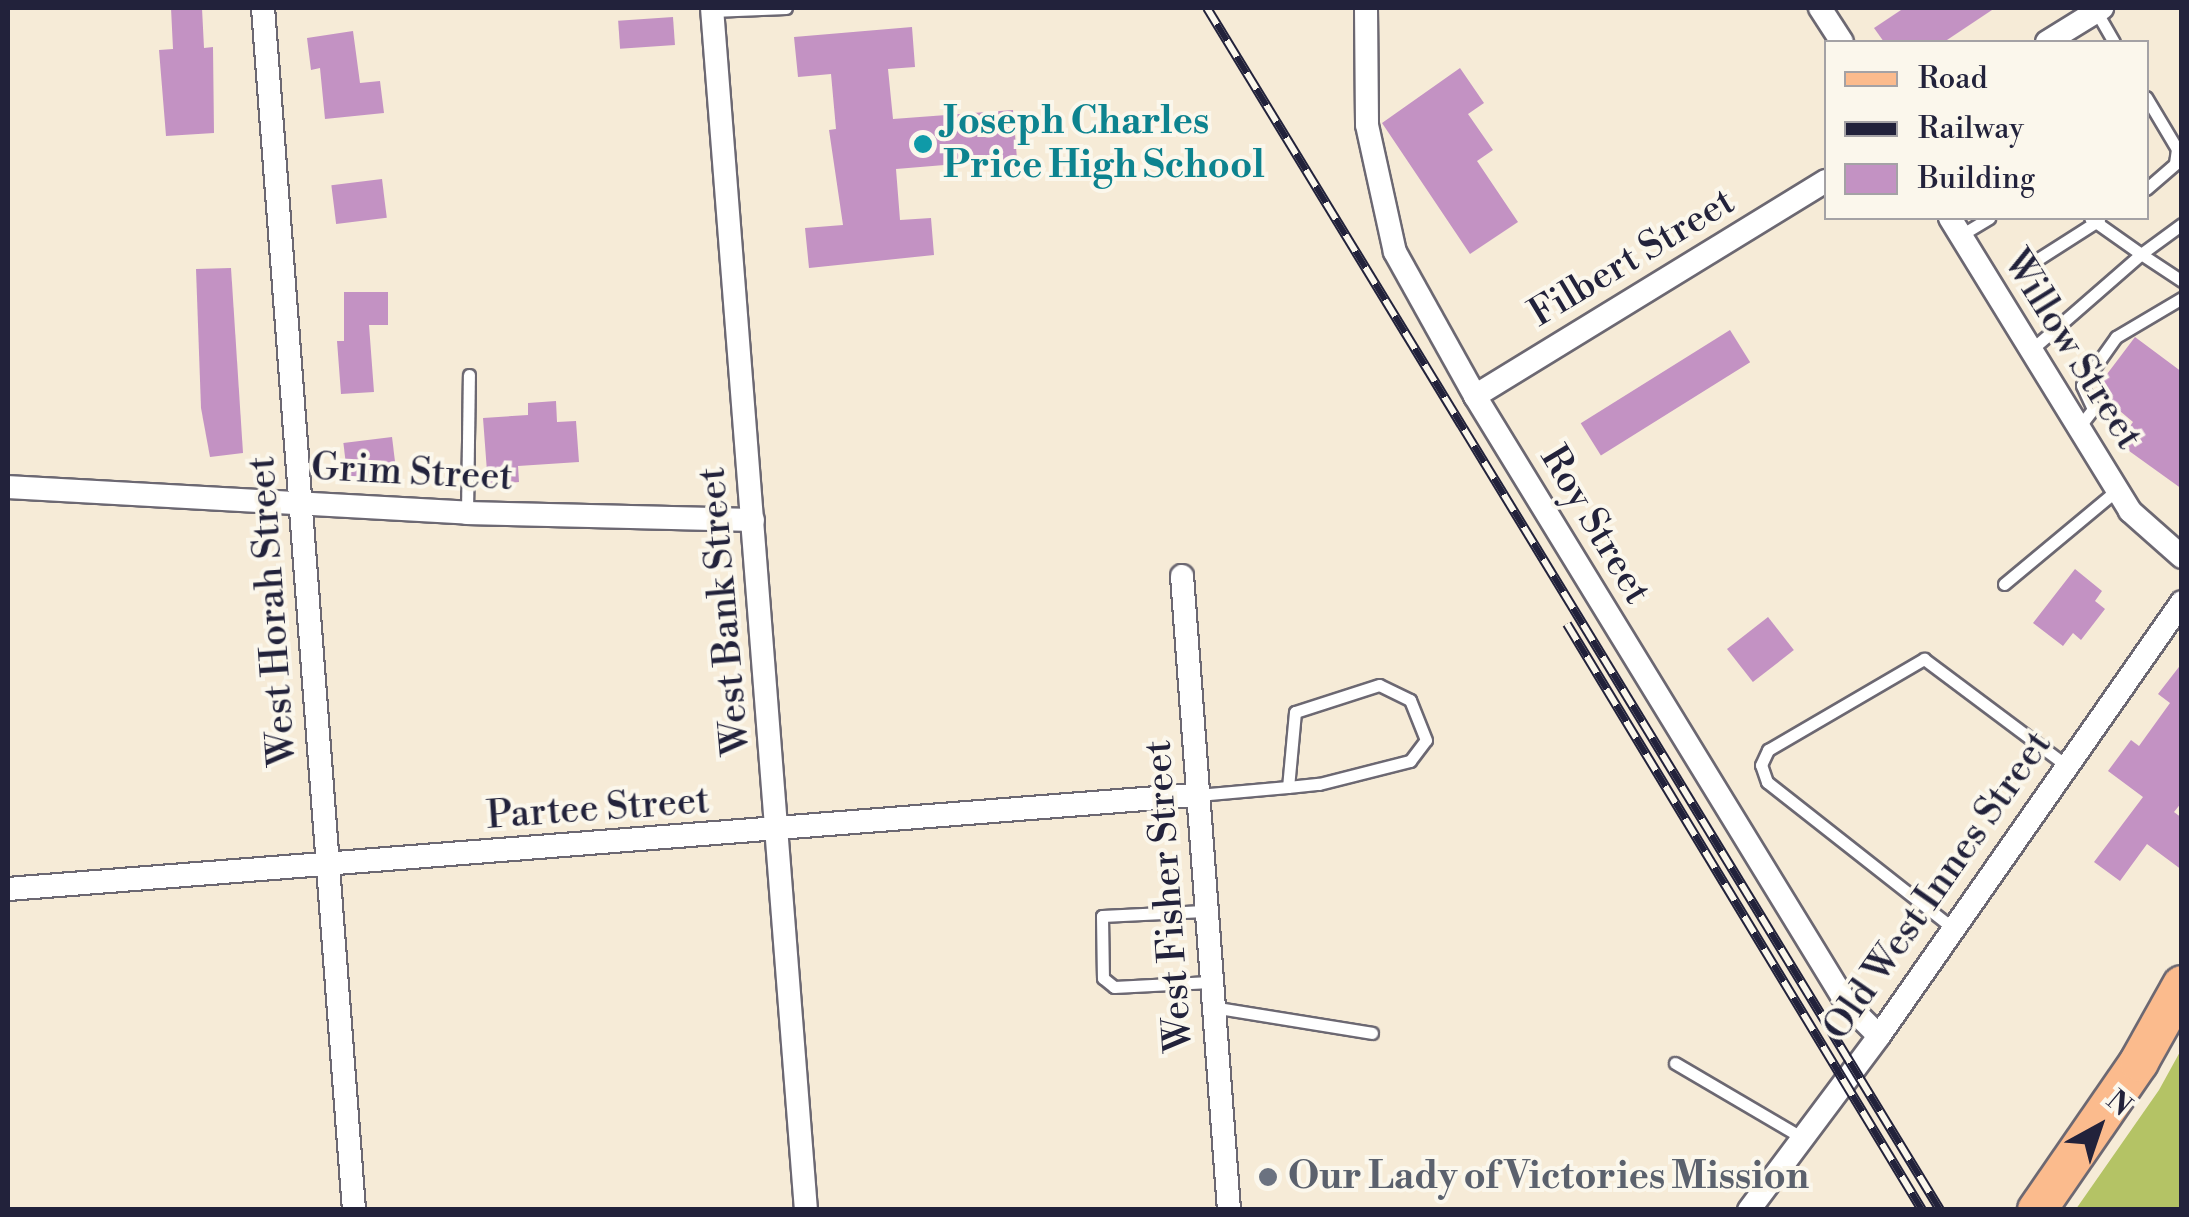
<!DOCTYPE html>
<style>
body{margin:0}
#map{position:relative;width:2189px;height:1217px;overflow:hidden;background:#f6ebd7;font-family:"Libre Bodoni",serif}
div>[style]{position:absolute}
.green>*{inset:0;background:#b4c365}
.building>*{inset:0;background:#c392c3;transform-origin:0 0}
.roads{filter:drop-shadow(2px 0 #6c6872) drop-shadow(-2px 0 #6c6872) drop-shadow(0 2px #6c6872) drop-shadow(0 -2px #6c6872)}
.service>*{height:11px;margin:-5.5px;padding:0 5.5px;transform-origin:5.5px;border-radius:5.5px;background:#fff}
.minor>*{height:22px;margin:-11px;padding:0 11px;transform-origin:11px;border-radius:11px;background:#fff}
.primary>*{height:38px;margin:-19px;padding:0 19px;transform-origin:19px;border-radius:19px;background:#fbbb8d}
.rail>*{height:10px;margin-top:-5px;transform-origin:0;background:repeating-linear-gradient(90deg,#fbf7ec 0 19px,#22223b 0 38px);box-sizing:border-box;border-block:2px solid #22223b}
.dots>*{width:28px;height:28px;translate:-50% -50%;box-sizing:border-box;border:5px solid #fbf7ec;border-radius:50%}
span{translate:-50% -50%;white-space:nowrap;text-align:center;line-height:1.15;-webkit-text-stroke:8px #fbf7ec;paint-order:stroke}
.culture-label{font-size:38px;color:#0d838f;font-weight:700}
.left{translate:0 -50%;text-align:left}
.street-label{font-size:38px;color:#22223b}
.worship-label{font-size:38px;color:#5b616d;font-weight:700}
.frame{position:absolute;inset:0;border:10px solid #22223b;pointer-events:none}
.legend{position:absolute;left:1824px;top:40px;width:325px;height:180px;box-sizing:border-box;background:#fbf7ec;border:2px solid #a4a2a5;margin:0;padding:12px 18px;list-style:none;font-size:30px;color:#22223b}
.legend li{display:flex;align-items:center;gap:20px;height:50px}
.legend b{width:50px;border:2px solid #a4a2a5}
.north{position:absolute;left:2049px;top:1077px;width:100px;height:100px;-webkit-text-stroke:8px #fbf7ec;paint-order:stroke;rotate:40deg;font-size:28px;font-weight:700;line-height:40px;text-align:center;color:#22223b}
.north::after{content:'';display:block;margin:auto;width:35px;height:45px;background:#22223b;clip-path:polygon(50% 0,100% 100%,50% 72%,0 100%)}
</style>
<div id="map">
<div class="green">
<div style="clip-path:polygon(2181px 1050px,2181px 1209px,2076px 1209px,2159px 1090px)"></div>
</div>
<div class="building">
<div style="clip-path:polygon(171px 8px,202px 8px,204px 48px,213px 47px,214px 133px,166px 136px,159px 50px,173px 49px)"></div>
<div style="clip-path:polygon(1904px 8px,1995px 8px,1944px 42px,1884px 42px,1874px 28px)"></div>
<div style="left:673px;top:17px;width:28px;height:55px;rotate:86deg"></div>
<div style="clip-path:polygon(912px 27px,915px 67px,888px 69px,893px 119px,1013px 110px,1017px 159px,896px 169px,900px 220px,931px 218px,934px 255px,809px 268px,805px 228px,843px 225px,829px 130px,836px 129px,831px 74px,798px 77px,794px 37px)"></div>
<div style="clip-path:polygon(353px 31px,360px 83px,380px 81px,384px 113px,325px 119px,320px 68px,311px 70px,307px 38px)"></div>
<div style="clip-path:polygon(1460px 68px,1484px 103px,1468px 114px,1493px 150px,1477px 161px,1518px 222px,1470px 254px,1382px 123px)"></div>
<div style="left:382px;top:179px;width:39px;height:51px;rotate:83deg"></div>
<div style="clip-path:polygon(231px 268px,243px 453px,210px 457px,201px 408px,196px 269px)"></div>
<div style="clip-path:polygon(344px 292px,388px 292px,388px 325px,369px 325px,374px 392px,341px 394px,337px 341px,344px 341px)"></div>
<div style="left:1730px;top:330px;width:38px;height:176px;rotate:58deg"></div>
<div style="clip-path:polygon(2135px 337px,2182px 372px,2182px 489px,2118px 443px,2133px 422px,2095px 390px)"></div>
<div style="clip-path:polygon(556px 401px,557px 422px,576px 421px,579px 462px,518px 466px,519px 482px,488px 485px,483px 418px,528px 415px,528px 403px)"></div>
<div style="left:392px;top:437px;width:38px;height:49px;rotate:83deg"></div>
<div style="clip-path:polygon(2075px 569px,2102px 591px,2095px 601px,2105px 609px,2081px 640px,2073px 633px,2063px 646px,2033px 623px)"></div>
<div style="left:1768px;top:617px;width:42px;height:52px;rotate:52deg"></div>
<div style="clip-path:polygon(2182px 663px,2182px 802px,2174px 812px,2182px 818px,2182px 870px,2147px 844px,2120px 881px,2094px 862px,2143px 797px,2108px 771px,2131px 740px,2139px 746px,2170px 703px,2158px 694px)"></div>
</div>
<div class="roads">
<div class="service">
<div style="left:712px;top:11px;width:74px;rotate:-2.3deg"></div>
<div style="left:2096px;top:11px;width:36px;rotate:60deg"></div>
<div style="left:2146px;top:97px;width:61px;rotate:59.2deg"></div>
<div style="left:2177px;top:149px;width:15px;rotate:98deg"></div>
<div style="left:2175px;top:164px;width:38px;rotate:139deg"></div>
<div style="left:2182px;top:224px;width:51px;rotate:143.8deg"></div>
<div style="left:2141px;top:254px;width:49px;rotate:33.4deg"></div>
<div style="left:1961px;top:235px;width:33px;rotate:-31deg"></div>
<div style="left:2024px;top:268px;width:89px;rotate:-32.6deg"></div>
<div style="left:2031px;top:350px;width:146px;rotate:-41.1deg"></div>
<div style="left:2141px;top:254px;width:62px;rotate:-144.8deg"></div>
<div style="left:2079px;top:427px;width:23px;rotate:-52deg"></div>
<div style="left:2093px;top:409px;width:26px;rotate:-115deg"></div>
<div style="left:2082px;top:385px;width:59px;rotate:-54.7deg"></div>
<div style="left:2116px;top:337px;width:77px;rotate:-30.6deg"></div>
<div style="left:467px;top:513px;width:138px;rotate:-89.2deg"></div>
<div style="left:2004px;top:584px;width:147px;rotate:-39.8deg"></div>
<div style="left:1198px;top:795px;width:90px;rotate:-5.1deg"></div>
<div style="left:1288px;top:787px;width:31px;rotate:-6deg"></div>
<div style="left:1319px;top:784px;width:94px;rotate:-14.2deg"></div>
<div style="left:1410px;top:761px;width:26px;rotate:-53deg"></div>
<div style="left:1426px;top:740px;width:43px;rotate:-111.8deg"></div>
<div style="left:1410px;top:700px;width:34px;rotate:-154deg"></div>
<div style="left:1379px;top:685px;width:88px;rotate:162.2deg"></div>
<div style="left:1295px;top:712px;width:75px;rotate:95.3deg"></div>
<div style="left:1204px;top:911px;width:102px;rotate:177.2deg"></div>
<div style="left:1102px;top:916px;width:62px;rotate:89.1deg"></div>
<div style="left:1103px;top:978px;width:14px;rotate:39deg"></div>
<div style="left:1114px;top:987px;width:96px;rotate:-3deg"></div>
<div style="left:1954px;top:929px;width:238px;rotate:-141.8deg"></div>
<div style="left:1767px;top:782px;width:18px;rotate:-109deg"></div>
<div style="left:1761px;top:765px;width:17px;rotate:-65deg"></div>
<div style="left:1768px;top:750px;width:181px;rotate:-30.3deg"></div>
<div style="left:1924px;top:659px;width:179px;rotate:36.8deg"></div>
<div style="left:1212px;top:1007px;width:162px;rotate:9.2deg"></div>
<div style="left:1675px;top:1063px;width:146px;rotate:30.4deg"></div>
</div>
<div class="minor">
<div style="left:263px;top:8px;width:1205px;rotate:85.67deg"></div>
<div style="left:712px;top:8px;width:1206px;rotate:85.53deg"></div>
<div style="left:1366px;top:8px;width:117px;rotate:89.5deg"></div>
<div style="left:1367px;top:125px;width:130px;rotate:77.6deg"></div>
<div style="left:1395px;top:252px;width:165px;rotate:60.9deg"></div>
<div style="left:1475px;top:396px;width:713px;rotate:58.54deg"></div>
<div style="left:1847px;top:1004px;width:45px;rotate:45deg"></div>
<div style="left:1820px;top:8px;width:40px;rotate:57.1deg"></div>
<div style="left:2047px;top:42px;width:65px;rotate:-31.7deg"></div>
<div style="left:1950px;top:218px;width:344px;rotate:58.4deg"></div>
<div style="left:2130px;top:511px;width:69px;rotate:41.5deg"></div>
<div style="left:1475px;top:396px;width:412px;rotate:-31.5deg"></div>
<div style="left:8px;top:487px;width:460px;rotate:3.2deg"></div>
<div style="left:467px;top:513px;width:286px;rotate:1.4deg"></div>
<div style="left:1182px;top:576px;width:636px;rotate:85.76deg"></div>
<div style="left:8px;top:889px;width:1190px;rotate:-4.53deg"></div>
<div style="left:1749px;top:1210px;width:217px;rotate:-53.2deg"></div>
<div style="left:1879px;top:1036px;width:529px;rotate:-55.08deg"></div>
</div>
<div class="primary">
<div style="left:2037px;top:1210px;width:180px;rotate:-55.4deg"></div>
<div style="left:2139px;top:1062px;width:88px;rotate:-60.8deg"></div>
</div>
</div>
<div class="rail">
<div style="left:1207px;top:8px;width:1408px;rotate:58.62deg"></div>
<div style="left:1567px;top:624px;width:685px;rotate:58.79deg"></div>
</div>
<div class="dots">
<div style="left:923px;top:144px;background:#0f9aa8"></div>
<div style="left:1268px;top:1177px;background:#6b7280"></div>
</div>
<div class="culture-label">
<span class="left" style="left:943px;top:144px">Joseph Charles<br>Price High School</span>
</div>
<div class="street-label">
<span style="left:1632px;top:258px;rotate:-31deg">Filbert Street</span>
<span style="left:2072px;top:350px;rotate:58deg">Willow Street</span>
<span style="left:412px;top:473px;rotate:3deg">Grim Street</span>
<span style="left:1595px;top:525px;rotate:59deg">Roy Street</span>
<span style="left:273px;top:611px;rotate:-94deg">West Horah Street</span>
<span style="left:725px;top:611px;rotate:-95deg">West Bank Street</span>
<span style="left:598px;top:809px;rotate:-4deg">Partee Street</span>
<span style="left:1938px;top:886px;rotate:-55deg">Old West Innes Street</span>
<span style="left:1169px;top:896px;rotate:-94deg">West Fisher Street</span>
</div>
<div class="worship-label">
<span class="left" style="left:1288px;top:1177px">Our Lady of Victories Mission</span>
</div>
<div class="frame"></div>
<ul class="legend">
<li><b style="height:12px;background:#fbbb8d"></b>Road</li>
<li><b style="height:12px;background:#22223b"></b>Railway</li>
<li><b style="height:28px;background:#c392c3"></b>Building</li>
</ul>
<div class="north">N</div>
</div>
